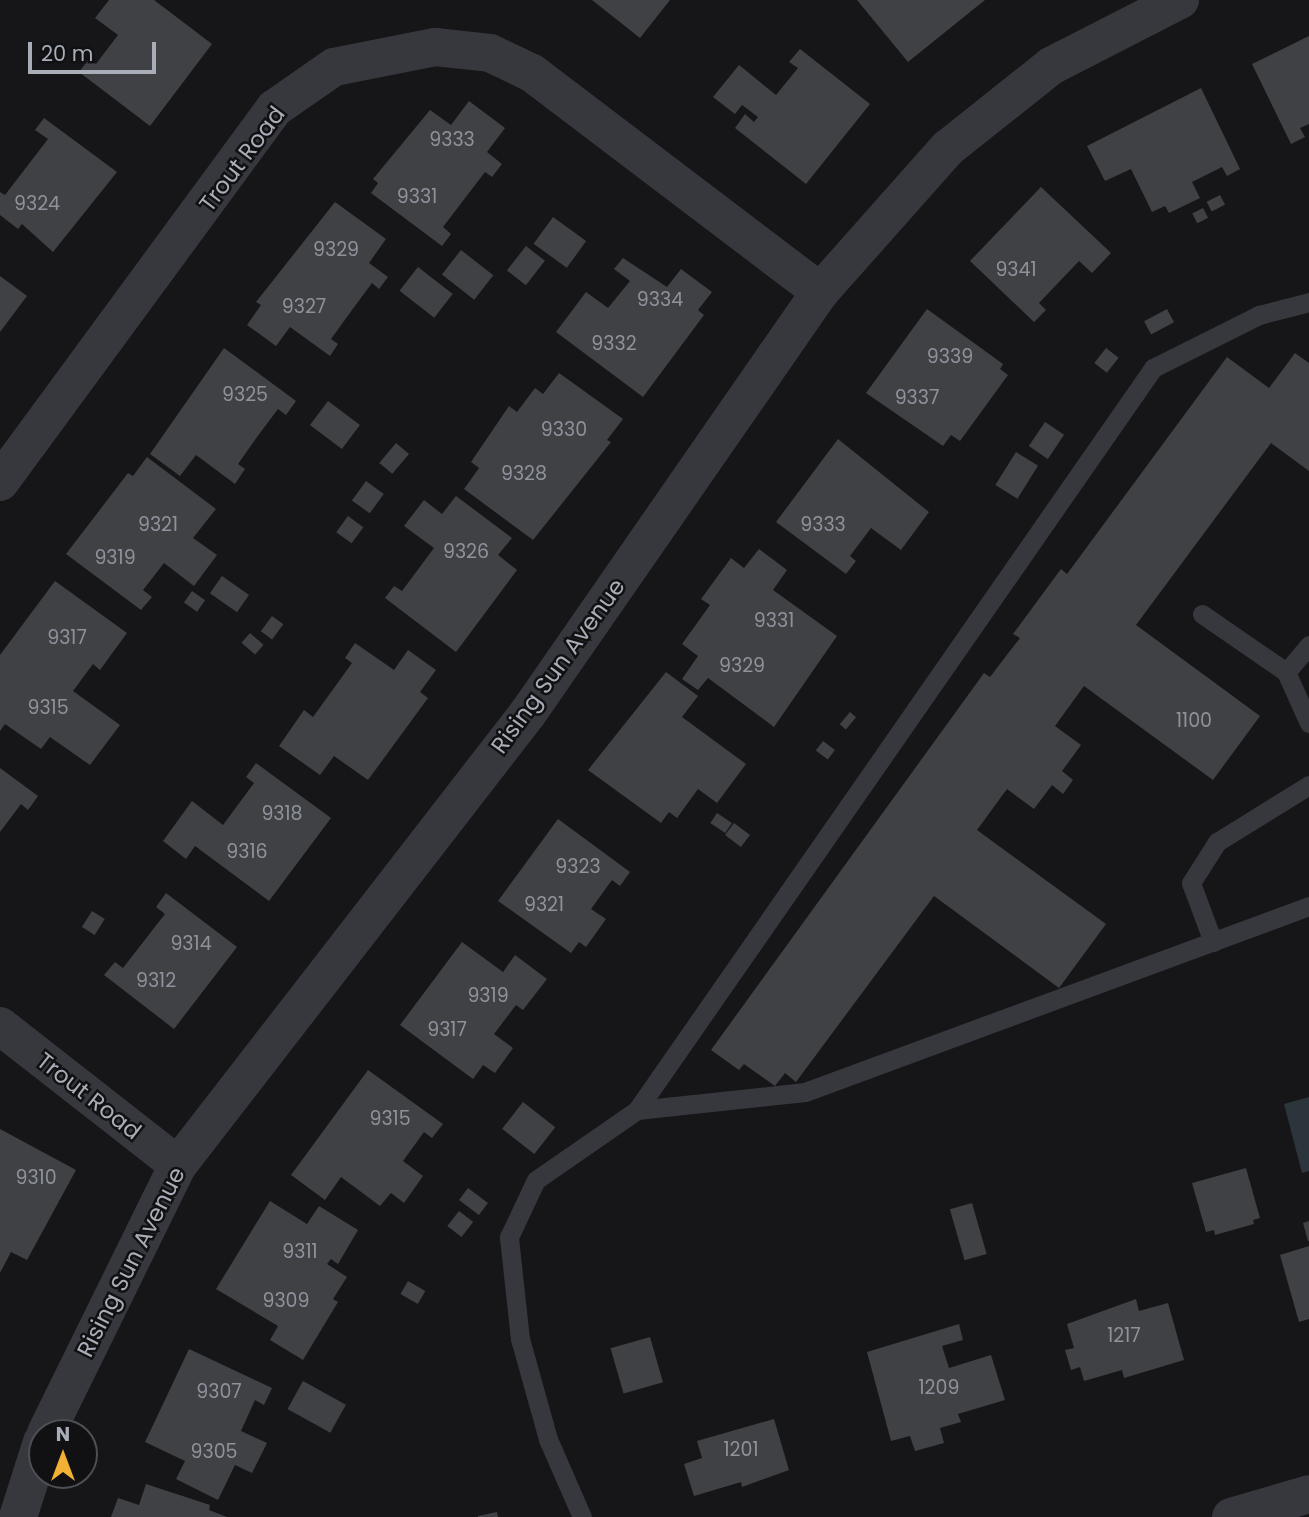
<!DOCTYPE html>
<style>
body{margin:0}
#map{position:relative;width:1309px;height:1517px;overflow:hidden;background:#161618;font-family:Poppins,sans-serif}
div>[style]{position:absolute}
.water>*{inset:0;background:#2c353c}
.building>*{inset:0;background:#404145;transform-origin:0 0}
.service>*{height:19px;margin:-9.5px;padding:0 9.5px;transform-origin:9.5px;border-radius:9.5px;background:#37383d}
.minor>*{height:38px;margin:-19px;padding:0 19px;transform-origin:19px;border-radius:19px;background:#37383d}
span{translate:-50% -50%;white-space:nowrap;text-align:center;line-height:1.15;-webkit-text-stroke:5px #111113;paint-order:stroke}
.number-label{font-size:19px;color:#8e929b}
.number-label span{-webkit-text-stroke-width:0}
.street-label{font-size:23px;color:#a8adb8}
.north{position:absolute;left:28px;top:1419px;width:70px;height:70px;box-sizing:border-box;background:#111113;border:2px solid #4d4f55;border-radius:50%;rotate:0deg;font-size:19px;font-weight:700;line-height:28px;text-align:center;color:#a8adb8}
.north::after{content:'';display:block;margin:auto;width:24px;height:32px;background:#f2b134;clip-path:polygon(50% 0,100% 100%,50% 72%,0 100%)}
.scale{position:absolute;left:28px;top:42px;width:128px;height:32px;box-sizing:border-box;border:4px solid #a8adb8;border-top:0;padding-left:9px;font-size:21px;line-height:24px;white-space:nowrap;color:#a8adb8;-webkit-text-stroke:5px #111113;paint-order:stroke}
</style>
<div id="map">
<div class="water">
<div style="clip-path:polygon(1309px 1097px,1309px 1171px,1302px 1173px,1284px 1104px)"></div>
</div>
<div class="building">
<div style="clip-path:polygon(109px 0,154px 0,212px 44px,150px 126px,79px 72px,89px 59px,96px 64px,118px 35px,95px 18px)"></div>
<div style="clip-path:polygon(592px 0,670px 0,640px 38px)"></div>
<div style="clip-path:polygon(857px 0,985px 0,908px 62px)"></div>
<div style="clip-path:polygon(1309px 36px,1309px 124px,1300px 128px,1305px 137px,1291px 144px,1252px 64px)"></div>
<div style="clip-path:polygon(800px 49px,870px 104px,806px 184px,735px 128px,745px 114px,754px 122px,758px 117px,742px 105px,735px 114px,713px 97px,739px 65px,776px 95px,798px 68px,789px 62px)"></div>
<div style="clip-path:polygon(1201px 88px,1240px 169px,1227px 176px,1222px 167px,1192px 182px,1200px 198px,1169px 213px,1165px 206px,1152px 212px,1131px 169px,1105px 181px,1087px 146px)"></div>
<div style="clip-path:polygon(469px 101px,505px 128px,487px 152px,502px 164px,492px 177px,485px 172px,443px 227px,451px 234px,442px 246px,371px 193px,378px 183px,373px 179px,430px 110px,451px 125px)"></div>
<div style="clip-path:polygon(44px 118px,117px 172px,53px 252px,22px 224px,18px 229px,0 215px,0 192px,5px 195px,48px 139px,35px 130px)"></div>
<div style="clip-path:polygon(1041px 187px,1111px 253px,1092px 273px,1079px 261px,1039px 303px,1046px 310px,1034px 322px,970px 261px)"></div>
<div style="left:1220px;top:195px;width:11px;height:15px;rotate:63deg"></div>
<div style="clip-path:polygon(335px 202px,386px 239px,369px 263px,388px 277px,379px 289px,372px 283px,352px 310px,331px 339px,338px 344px,330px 356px,290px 327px,276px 346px,247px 325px,261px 305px,256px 302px)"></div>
<div style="left:1203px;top:208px;width:11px;height:12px;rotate:63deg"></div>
<div style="left:553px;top:217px;width:41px;height:33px;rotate:36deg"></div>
<div style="left:526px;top:246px;width:24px;height:31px;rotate:38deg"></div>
<div style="left:461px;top:250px;width:41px;height:31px;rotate:38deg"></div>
<div style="clip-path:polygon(623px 258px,667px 287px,681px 269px,712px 292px,698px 310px,704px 315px,643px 397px,556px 332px,586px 292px,608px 308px,630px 281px,614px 269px)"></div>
<div style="left:418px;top:267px;width:44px;height:30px;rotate:38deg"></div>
<div style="clip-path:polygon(0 276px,27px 296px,0 332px)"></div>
<div style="clip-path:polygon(927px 309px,1003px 364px,1000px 369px,1008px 375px,960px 441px,951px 435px,943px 446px,866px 393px)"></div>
<div style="left:1167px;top:309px;width:15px;height:26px;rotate:62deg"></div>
<div style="clip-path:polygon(224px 348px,296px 401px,286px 415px,278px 409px,257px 437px,238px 464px,245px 469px,235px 484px,196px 455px,180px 476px,150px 454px)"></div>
<div style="left:1106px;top:348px;width:16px;height:19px;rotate:38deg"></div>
<div style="clip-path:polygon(1295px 353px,1309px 363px,1309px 471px,1271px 443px,1136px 625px,1260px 716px,1213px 780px,1084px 686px,1055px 726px,1081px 745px,1062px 771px,1073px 780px,1063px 794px,1052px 785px,1034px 809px,1007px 789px,977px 830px,1106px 924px,1059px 988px,934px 896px,796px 1082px,785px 1073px,775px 1086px,744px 1064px,739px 1070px,711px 1050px,984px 673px,990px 677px,1020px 638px,1013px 634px,1061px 569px,1067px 574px,1227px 357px,1269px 388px)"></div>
<div style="clip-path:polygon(559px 373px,623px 419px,607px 440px,611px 442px,533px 540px,464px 489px,479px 468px,471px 462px,509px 406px,517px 412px,535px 388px,543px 394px)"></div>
<div style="left:328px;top:401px;width:40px;height:30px;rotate:37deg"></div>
<div style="left:1045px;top:422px;width:23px;height:29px;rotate:34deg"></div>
<div style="clip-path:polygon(838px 439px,929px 512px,901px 550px,871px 528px,850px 556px,856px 561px,846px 574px,776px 522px)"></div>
<div style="left:396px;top:443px;width:17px;height:26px;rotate:40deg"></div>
<div style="left:1016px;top:452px;width:26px;height:39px;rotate:32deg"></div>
<div style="clip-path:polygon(147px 457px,216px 509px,193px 538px,217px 555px,194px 586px,164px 563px,143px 590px,152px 597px,141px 610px,66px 554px,128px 473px,133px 476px)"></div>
<div style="left:366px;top:481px;width:22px;height:24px;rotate:36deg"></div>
<div style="clip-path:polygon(456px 496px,512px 538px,498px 555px,517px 570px,456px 652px,385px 598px,394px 586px,402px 591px,434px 548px,404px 526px,424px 500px,442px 514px)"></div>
<div style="left:348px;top:516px;width:19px;height:20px;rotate:36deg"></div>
<div style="clip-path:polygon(759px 549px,787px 570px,773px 590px,837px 636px,774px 727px,708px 678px,698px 690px,682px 679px,698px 656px,682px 644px,710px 605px,701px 599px,731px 558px,744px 568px)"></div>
<div style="left:222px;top:576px;width:33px;height:21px;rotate:35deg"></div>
<div style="clip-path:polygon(55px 581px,127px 633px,100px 670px,93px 664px,73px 691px,120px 725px,90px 765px,50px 737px,41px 749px,5px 724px,0 731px,0 655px)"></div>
<div style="left:192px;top:591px;width:16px;height:14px;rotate:35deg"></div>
<div style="left:272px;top:616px;width:14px;height:19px;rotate:36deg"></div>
<div style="left:250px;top:633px;width:18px;height:13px;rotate:41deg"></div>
<div style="clip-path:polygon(355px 643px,394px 670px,408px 650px,436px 670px,420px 692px,428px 698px,368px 780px,334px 756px,320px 775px,279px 746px,304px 710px,313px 717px,352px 663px,345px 658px)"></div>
<div style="clip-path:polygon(666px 672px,698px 696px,682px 717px,746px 764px,717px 803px,698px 789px,677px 818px,669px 812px,661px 823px,588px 770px)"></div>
<div style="left:850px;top:712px;width:8px;height:16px;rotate:40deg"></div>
<div style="left:823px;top:741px;width:15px;height:12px;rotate:37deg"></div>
<div style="clip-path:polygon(256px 763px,331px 818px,269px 901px,195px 846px,186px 859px,163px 841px,192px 801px,223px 825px,254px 783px,246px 777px)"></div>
<div style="clip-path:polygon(0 768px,38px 796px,28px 810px,21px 804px,0 832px)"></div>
<div style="left:717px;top:813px;width:18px;height:12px;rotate:34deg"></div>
<div style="clip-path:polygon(558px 819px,630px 872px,620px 886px,612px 880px,591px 909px,606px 919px,586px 947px,579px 942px,571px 953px,498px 901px)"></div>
<div style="left:734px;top:823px;width:20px;height:15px;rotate:37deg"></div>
<div style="clip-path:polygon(166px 893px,237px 947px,174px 1029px,104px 975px,115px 962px,123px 968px,165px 914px,156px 907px)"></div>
<div style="left:92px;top:911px;width:15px;height:19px;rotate:32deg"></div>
<div style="clip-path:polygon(462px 942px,503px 972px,515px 955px,547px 979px,523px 1010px,516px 1005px,494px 1034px,513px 1048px,495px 1073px,483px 1065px,473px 1079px,400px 1025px)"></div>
<div style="clip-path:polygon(368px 1070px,443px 1124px,432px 1138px,424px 1132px,403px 1161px,423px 1176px,404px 1203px,391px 1193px,380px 1206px,341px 1177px,325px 1200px,291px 1175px)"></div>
<div style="left:523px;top:1102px;width:41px;height:34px;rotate:38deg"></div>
<div style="clip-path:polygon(0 1129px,76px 1170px,27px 1260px,11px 1252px,0 1273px)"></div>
<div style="clip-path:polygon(1246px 1168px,1260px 1218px,1253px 1220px,1254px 1224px,1215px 1235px,1214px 1230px,1206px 1232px,1192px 1183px)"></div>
<div style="left:468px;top:1188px;width:25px;height:15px;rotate:37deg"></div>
<div style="clip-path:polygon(270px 1201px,307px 1224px,319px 1206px,358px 1230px,338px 1264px,331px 1259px,327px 1264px,347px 1277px,333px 1299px,338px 1302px,303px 1360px,270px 1340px,278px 1326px,216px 1289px)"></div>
<div style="left:972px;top:1203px;width:53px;height:23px;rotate:74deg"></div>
<div style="left:459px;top:1211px;width:18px;height:19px;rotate:38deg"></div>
<div style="clip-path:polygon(1309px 1221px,1309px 1241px,1308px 1241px,1303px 1223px)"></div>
<div style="clip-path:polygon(1309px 1246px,1309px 1319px,1299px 1322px,1280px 1255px)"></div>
<div style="left:408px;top:1281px;width:20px;height:15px;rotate:30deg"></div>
<div style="clip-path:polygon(1136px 1299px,1139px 1311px,1168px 1303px,1184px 1360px,1124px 1378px,1122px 1370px,1084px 1381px,1080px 1367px,1071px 1370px,1065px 1350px,1074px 1348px,1067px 1324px)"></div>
<div style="clip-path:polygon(959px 1324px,963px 1340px,942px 1346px,949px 1368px,991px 1355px,1005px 1400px,958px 1414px,961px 1422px,940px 1428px,944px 1443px,915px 1451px,910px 1436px,891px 1441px,867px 1352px)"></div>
<div style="left:650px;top:1337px;width:47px;height:41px;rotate:74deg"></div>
<div style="clip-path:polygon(189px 1349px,272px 1388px,264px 1405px,255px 1400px,241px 1431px,267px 1443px,252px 1473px,235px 1465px,218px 1500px,176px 1479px,185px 1461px,145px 1442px)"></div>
<div style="left:303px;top:1381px;width:49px;height:32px;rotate:29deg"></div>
<div style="clip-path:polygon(774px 1419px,789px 1470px,742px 1487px,741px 1482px,694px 1496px,684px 1464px,702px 1458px,697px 1441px)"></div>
<div style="clip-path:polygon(146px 1484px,210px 1505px,209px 1510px,227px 1517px,111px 1517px,118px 1498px,139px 1505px)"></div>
<div style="clip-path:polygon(497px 1512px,498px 1517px,478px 1517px,478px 1516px)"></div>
</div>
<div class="service">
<div style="left:1202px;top:614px;width:102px;rotate:34.6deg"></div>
<div style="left:1309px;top:645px;width:35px;rotate:130deg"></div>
<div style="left:1286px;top:672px;width:56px;rotate:65.7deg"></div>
<div style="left:1213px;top:942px;width:63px;rotate:-110.4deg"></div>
<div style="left:1191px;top:883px;width:49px;rotate:-57.6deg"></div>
<div style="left:1217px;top:842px;width:108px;rotate:-31.8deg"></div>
<div style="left:637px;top:1110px;width:904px;rotate:-55.18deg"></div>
<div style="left:1153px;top:368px;width:119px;rotate:-26.6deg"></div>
<div style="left:1259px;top:315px;width:52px;rotate:-14.6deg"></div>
<div style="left:582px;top:1517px;width:85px;rotate:-113.6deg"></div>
<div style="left:548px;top:1439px;width:104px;rotate:-105.6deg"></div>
<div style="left:520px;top:1339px;width:103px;rotate:-96.2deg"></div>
<div style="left:509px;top:1237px;width:63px;rotate:-64.7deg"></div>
<div style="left:536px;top:1180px;width:123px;rotate:-34.7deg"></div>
<div style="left:637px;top:1110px;width:169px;rotate:-6.1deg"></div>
<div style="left:805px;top:1092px;width:537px;rotate:-20.26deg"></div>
</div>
<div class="minor">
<div style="left:0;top:482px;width:464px;rotate:-53.7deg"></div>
<div style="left:275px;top:108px;width:72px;rotate:-34.8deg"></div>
<div style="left:334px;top:67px;width:103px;rotate:-11.2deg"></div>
<div style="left:435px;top:47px;width:55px;rotate:6.2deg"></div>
<div style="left:490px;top:53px;width:47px;rotate:25.5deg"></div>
<div style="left:532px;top:73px;width:362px;rotate:37.2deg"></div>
<div style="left:0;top:1026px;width:226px;rotate:38deg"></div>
<div style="left:46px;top:1433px;width:299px;rotate:-63.8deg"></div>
<div style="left:178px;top:1165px;width:572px;rotate:-52.25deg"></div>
<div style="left:528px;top:713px;width:512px;rotate:-55.26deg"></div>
<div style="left:820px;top:292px;width:193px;rotate:-48.4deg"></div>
<div style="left:948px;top:148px;width:132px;rotate:-38.5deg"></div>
<div style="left:1051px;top:66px;width:145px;rotate:-27.1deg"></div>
<div style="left:18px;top:1517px;width:79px;rotate:-72.3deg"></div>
<div style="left:1231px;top:1517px;width:81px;rotate:-16.4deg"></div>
</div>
<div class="number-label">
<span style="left:452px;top:140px">9333</span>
<span style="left:417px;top:197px">9331</span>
<span style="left:37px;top:204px">9324</span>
<span style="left:336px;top:250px">9329</span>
<span style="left:1016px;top:270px">9341</span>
<span style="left:660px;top:300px">9334</span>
<span style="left:304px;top:307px">9327</span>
<span style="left:614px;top:344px">9332</span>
<span style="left:950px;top:357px">9339</span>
<span style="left:245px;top:395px">9325</span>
<span style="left:917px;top:398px">9337</span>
<span style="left:564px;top:430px">9330</span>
<span style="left:524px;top:474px">9328</span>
<span style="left:158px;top:525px">9321</span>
<span style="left:823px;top:525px">9333</span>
<span style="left:466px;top:552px">9326</span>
<span style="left:115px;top:558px">9319</span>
<span style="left:774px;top:621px">9331</span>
<span style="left:67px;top:638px">9317</span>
<span style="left:742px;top:666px">9329</span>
<span style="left:48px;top:708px">9315</span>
<span style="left:1194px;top:721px">1100</span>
<span style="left:282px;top:814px">9318</span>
<span style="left:247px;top:852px">9316</span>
<span style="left:578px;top:867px">9323</span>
<span style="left:544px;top:905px">9321</span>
<span style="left:191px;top:944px">9314</span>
<span style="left:156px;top:981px">9312</span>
<span style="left:488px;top:996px">9319</span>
<span style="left:447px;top:1030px">9317</span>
<span style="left:390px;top:1119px">9315</span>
<span style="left:36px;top:1178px">9310</span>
<span style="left:300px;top:1252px">9311</span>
<span style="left:286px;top:1301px">9309</span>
<span style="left:1124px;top:1336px">1217</span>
<span style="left:939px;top:1388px">1209</span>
<span style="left:219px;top:1392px">9307</span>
<span style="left:741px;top:1450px">1201</span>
<span style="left:214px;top:1452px">9305</span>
</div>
<div class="street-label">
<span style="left:242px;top:159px;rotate:-53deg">Trout Road</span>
<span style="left:558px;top:666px;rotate:-54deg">Rising Sun Avenue</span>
<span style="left:89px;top:1096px;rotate:38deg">Trout Road</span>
<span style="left:131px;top:1262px;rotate:-63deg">Rising Sun Avenue</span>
</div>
<div class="north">N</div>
<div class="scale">20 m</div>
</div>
